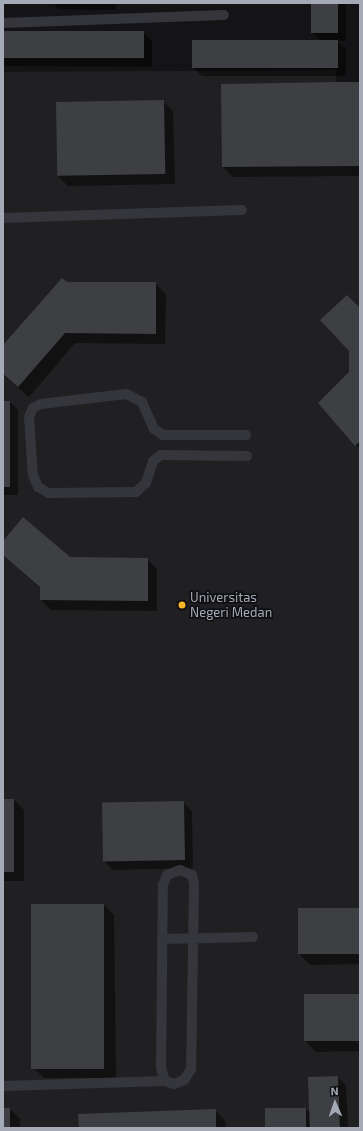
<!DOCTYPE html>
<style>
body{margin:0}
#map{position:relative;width:363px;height:1131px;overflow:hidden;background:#141416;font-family:"Exo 2",sans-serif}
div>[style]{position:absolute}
.built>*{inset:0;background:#202023}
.shadow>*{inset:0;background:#0007}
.building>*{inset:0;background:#3e3f43;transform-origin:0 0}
.service>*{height:10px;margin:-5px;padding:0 5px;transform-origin:5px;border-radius:5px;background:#35363b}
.dots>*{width:11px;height:11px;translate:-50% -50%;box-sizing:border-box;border:2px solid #0f0f11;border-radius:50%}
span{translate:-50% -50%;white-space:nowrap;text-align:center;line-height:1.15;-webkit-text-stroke:3.5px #0f0f11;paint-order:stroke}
.poi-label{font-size:13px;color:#a5aab7}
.left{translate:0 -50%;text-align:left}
.frame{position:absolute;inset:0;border:4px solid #a5aab7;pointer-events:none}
.north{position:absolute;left:315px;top:1083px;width:40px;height:40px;-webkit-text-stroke:3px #0f0f11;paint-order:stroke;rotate:358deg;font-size:11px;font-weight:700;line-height:16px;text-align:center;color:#a5aab7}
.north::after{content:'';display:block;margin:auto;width:14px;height:18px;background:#a5aab7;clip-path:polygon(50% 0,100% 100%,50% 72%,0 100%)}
</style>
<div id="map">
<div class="built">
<div style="clip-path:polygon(336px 70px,336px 82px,360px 82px,360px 1128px,3px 1128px,3px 72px)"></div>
</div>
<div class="shadow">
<div style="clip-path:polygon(53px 3px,116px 3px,116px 10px,59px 9px)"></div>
<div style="clip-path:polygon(312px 3px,346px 3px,346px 41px,337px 41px,346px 49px,346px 76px,202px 76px,193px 67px,321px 41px,312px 32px)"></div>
<div style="clip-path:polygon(3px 32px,144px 33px,152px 41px,152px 67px,3px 66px)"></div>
<div style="clip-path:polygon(360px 83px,360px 176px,233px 177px,223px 167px)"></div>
<div style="clip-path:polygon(163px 101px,173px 111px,175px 184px,68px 186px,58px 176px)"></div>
<div style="clip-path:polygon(66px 283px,155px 283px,166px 294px,165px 344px,75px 343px,29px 397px,3px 375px,3px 347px)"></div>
<div style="clip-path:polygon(360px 309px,360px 449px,356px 445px,350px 372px)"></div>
<div style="clip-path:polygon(3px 402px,10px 402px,18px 410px,18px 495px,3px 495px)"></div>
<div style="clip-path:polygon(3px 542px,69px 558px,147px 559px,157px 569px,157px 611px,51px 610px,41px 600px,41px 588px,3px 555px)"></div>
<div style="clip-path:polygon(3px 800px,14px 800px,24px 810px,24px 881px,3px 881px)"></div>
<div style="clip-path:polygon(183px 802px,192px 811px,193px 868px,113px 870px,105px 862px)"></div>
<div style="clip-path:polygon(104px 905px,114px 915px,116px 1078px,44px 1078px,34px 1068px)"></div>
<div style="clip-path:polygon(360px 909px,360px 964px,310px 965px,300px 955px)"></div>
<div style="clip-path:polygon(360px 995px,360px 1051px,316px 1052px,306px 1042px)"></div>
<div style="clip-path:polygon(338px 1077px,346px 1086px,348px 1128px,266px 1128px,306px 1109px,310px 1113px)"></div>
<div style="clip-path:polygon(3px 1109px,10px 1109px,20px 1119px,20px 1128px,3px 1128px)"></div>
<div style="clip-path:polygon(215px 1110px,225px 1121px,226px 1128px,80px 1128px)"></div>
</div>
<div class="building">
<div style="left:311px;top:3px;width:27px;height:30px"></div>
<div style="left:3px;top:31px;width:141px;height:27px"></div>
<div style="left:192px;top:40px;width:146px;height:28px"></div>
<div style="clip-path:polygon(336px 82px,360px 82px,360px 166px,222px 167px,221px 84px)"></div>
<div style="left:164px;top:100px;width:74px;height:108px;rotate:89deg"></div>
<div style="clip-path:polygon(62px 278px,67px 282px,156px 282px,156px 334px,65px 333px,18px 387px,3px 374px,3px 345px)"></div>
<div style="clip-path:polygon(347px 295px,360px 308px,360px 441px,355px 446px,318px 403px,349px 372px,349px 351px,320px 320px)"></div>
<div style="left:3px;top:401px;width:7px;height:86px"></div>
<div style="clip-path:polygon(23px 517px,70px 557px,148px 558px,148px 601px,40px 600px,40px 587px,3px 555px,3px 541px)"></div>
<div style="left:3px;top:799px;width:11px;height:73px"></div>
<div style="left:184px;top:801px;width:59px;height:82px;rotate:89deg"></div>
<div style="left:31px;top:904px;width:73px;height:165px"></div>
<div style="left:360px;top:908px;width:46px;height:62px;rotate:90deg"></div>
<div style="left:360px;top:994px;width:47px;height:56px;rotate:90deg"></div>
<div style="left:338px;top:1076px;width:52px;height:30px;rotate:88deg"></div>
<div style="left:3px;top:1108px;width:7px;height:20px"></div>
<div style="left:306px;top:1108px;width:20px;height:41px;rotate:90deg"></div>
<div style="clip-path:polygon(216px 1109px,216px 1128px,79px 1128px,78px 1114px)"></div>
</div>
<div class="service">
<div style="left:3px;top:23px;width:221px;rotate:-2.1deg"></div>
<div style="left:3px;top:218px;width:239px;rotate:-1.9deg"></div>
<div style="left:246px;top:435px;width:83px;rotate:180deg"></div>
<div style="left:163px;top:435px;width:11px;rotate:-146deg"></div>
<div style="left:154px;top:429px;width:30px;rotate:-114deg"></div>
<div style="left:142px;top:402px;width:18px;rotate:-153deg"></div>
<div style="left:126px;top:394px;width:86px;rotate:173.3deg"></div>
<div style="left:41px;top:404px;width:9px;rotate:153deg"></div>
<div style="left:33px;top:408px;width:10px;rotate:114deg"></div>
<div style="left:29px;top:417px;width:58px;rotate:86.1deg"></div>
<div style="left:33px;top:475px;width:13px;rotate:67deg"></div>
<div style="left:38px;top:487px;width:13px;rotate:29deg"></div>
<div style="left:49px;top:493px;width:87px;rotate:-0.7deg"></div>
<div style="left:136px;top:492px;width:13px;rotate:-42deg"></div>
<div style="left:146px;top:483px;width:23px;rotate:-72deg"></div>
<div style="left:153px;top:461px;width:10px;rotate:-37deg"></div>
<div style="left:161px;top:455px;width:86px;rotate:0.7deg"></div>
<div style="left:180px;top:870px;width:13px;rotate:23deg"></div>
<div style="left:192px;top:875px;width:9px;rotate:77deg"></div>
<div style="left:194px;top:884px;width:185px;rotate:90.9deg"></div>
<div style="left:191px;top:1069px;width:13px;rotate:122deg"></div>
<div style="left:184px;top:1080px;width:11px;rotate:158deg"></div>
<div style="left:174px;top:1084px;width:9px;rotate:-162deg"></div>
<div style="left:165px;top:1081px;width:14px;rotate:-107deg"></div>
<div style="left:161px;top:1068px;width:183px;rotate:-89.4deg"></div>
<div style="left:163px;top:885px;width:11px;rotate:-68deg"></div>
<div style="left:167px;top:875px;width:14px;rotate:-21deg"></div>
<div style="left:162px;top:939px;width:91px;rotate:-1.3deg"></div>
<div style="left:3px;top:1086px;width:162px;rotate:-1.8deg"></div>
</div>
<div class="dots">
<div style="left:182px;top:605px;background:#fab828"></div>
</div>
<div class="poi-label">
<span class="left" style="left:190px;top:605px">Universitas<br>Negeri Medan</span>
</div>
<div class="frame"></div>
<div class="north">N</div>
</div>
